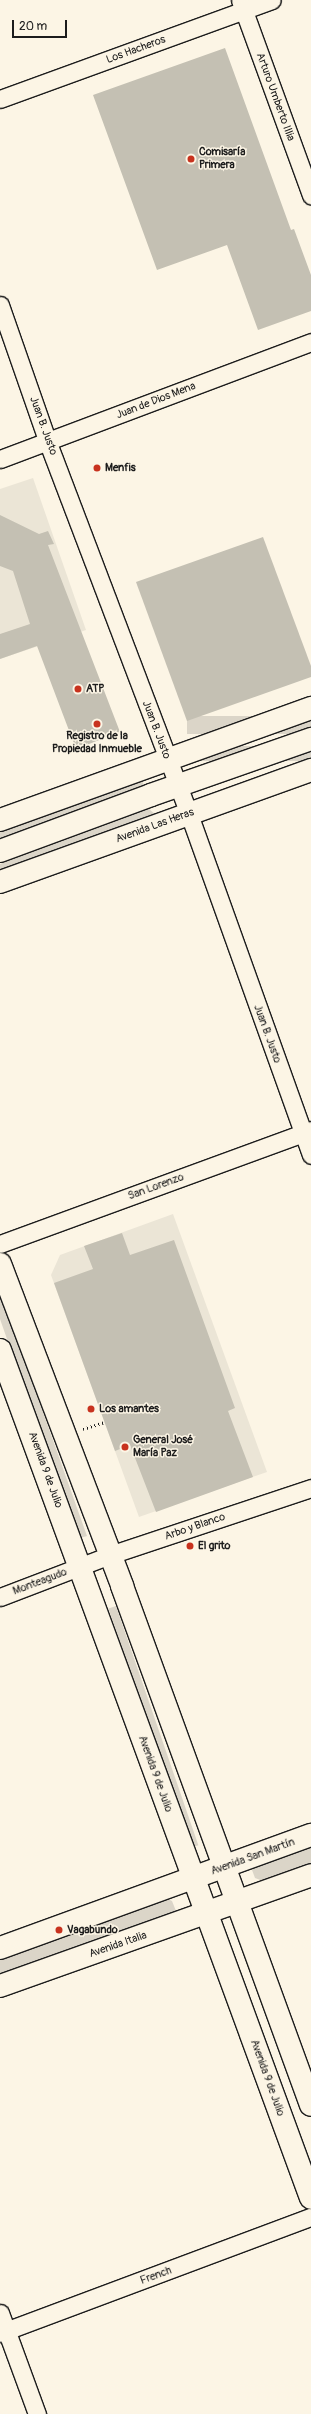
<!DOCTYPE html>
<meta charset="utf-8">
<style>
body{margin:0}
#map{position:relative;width:311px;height:2414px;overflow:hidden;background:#fcf5e5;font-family:Pangolin,sans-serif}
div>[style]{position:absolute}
.built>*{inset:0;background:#ebe5d6}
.green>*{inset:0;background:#dbd5c8;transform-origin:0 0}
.building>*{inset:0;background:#c4c0b3}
.path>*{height:2.5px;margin-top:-1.25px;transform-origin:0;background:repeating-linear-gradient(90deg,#1c1c1c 0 1px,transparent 0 4px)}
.roads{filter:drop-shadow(1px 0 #1c1c1c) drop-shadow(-1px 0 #1c1c1c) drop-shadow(0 1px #1c1c1c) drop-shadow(0 -1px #1c1c1c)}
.street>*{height:17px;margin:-8.5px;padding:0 8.5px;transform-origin:8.5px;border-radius:8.5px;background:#fcf5e5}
.secondary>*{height:22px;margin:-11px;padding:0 11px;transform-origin:11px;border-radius:11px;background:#fcf5e5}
.primary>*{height:22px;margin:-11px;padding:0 11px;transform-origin:11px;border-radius:11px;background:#fcf5e5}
.dots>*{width:11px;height:11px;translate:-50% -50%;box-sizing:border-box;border:2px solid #fcf5e5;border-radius:50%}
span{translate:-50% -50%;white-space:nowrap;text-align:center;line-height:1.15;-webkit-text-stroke:3px #fcf5e5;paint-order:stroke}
.street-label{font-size:11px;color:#1c1c1c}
.poi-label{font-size:11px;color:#1c1c1c;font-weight:700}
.left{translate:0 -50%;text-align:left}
.scale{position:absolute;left:12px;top:20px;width:55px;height:18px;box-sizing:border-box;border:2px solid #1c1c1c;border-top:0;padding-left:5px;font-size:12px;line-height:14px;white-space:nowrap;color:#1c1c1c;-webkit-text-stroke:3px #fcf5e5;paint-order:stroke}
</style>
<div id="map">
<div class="built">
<div style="clip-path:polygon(33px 478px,86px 630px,0 659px,0 489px)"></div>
<div style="clip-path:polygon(173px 1214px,267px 1472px,139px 1517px,51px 1275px,60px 1255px)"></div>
</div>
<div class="green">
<div style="left:311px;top:716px;width:18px;height:124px;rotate:90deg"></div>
<div style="left:311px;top:746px;width:15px;height:115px;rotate:90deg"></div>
<div style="clip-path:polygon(141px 779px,144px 785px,141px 790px,0 842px,0 828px)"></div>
<div style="clip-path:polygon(149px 809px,156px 815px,0 876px,0 864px)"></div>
<div style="clip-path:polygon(0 1291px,87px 1536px,77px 1539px,0 1319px)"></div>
<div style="left:116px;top:1606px;width:253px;height:8px;rotate:71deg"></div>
<div style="clip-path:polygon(311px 1843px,311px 1863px,263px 1881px,255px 1878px,252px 1870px,257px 1864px)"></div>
<div style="clip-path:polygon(166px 1898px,172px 1901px,176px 1911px,174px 1917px,0 1979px,0 1957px)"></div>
</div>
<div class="building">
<div style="clip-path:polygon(225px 48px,291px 230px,294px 229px,311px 275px,311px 311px,258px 330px,227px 245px,157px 270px,93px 95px)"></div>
<div style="clip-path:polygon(0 515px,39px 534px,48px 531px,54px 544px,48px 545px,120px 732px,76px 749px,37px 646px,0 659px,0 634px,30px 624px,13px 571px,0 566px)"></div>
<div style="clip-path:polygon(263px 537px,311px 666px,311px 677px,187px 721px,136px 582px)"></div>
<div style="clip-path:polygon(122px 1233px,130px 1255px,174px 1240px,235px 1408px,228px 1411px,253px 1477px,156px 1512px,130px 1445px,115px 1451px,54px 1283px,93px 1269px,84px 1246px)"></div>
</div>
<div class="path">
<div style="left:83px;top:1429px;width:23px;rotate:-18deg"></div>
</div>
<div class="roads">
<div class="street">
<div style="left:240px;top:0;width:208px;rotate:70deg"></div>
<div style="left:0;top:99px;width:289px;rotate:-20deg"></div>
<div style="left:0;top:305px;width:146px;rotate:70.8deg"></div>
<div style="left:48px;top:443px;width:397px;rotate:69.2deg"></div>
<div style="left:189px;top:814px;width:362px;rotate:70.3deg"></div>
<div style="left:0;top:459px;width:332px;rotate:-20.6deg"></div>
<div style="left:0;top:1244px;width:331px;rotate:-20.1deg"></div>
<div style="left:0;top:1597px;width:118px;rotate:-20.9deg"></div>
<div style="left:110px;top:1555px;width:212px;rotate:-18.4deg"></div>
<div style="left:0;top:2313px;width:108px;rotate:69.9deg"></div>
<div style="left:0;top:2333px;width:332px;rotate:-20.5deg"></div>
</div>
<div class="secondary">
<div style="left:0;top:1948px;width:331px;rotate:-20deg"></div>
<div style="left:0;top:1986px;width:330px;rotate:-19.6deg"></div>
</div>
<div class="primary">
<div style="left:0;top:820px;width:331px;rotate:-19.8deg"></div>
<div style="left:0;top:851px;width:161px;rotate:-20.3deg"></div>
<div style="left:151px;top:795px;width:170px;rotate:-19.3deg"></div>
<div style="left:0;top:882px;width:331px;rotate:-19.8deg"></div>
<div style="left:0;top:1264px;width:344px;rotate:69.2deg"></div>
<div style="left:122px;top:1586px;width:552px;rotate:69.99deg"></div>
<div style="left:0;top:1350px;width:903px;rotate:69.86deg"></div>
</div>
</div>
<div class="dots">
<div style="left:191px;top:159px;background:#c8321e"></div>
<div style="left:97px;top:468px;background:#c8321e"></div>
<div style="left:78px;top:689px;background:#c8321e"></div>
<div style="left:97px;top:724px;background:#c8321e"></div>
<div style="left:91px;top:1409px;background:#c8321e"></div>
<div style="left:125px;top:1447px;background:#c8321e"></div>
<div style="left:190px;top:1546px;background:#c8321e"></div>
<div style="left:59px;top:1930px;background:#c8321e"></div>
</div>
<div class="street-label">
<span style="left:136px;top:50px;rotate:-20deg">Los Hacheros</span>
<span style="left:275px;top:97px;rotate:70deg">Arturo Umberto Illia</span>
<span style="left:156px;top:401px;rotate:-21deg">Juan de Dios Mena</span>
<span style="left:43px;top:426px;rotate:70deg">Juan B. Justo</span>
<span style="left:156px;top:730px;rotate:69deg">Juan B. Justo</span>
<span style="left:155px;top:826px;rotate:-20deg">Avenida Las Heras</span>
<span style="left:267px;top:1034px;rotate:70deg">Juan B. Justo</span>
<span style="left:156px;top:1187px;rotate:-20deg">San Lorenzo</span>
<span style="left:45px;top:1470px;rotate:70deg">Avenida 9 de Julio</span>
<span style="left:195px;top:1527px;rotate:-19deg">Arbo y Blanco</span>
<span style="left:40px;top:1582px;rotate:-21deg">Monteagudo</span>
<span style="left:155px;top:1774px;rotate:70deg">Avenida 9 de Julio</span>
<span style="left:253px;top:1857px;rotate:-20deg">Avenida San Martín</span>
<span style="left:118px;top:1945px;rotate:-19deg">Avenida Italia</span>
<span style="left:267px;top:2078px;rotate:70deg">Avenida 9 de Julio</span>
<span style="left:156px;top:2276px;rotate:-20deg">French</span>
</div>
<div class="poi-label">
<span class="left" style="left:199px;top:159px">Comisaría<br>Primera</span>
<span class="left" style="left:105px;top:468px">Menfis</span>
<span class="left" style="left:86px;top:689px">ATP</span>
<span style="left:97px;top:743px">Registro de la<br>Propiedad Inmueble</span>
<span class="left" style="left:99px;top:1409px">Los amantes</span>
<span class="left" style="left:133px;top:1447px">General José<br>María Paz</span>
<span class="left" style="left:198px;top:1546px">El grito</span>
<span class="left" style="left:67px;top:1930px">Vagabundo</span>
</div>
<div class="scale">20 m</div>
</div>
